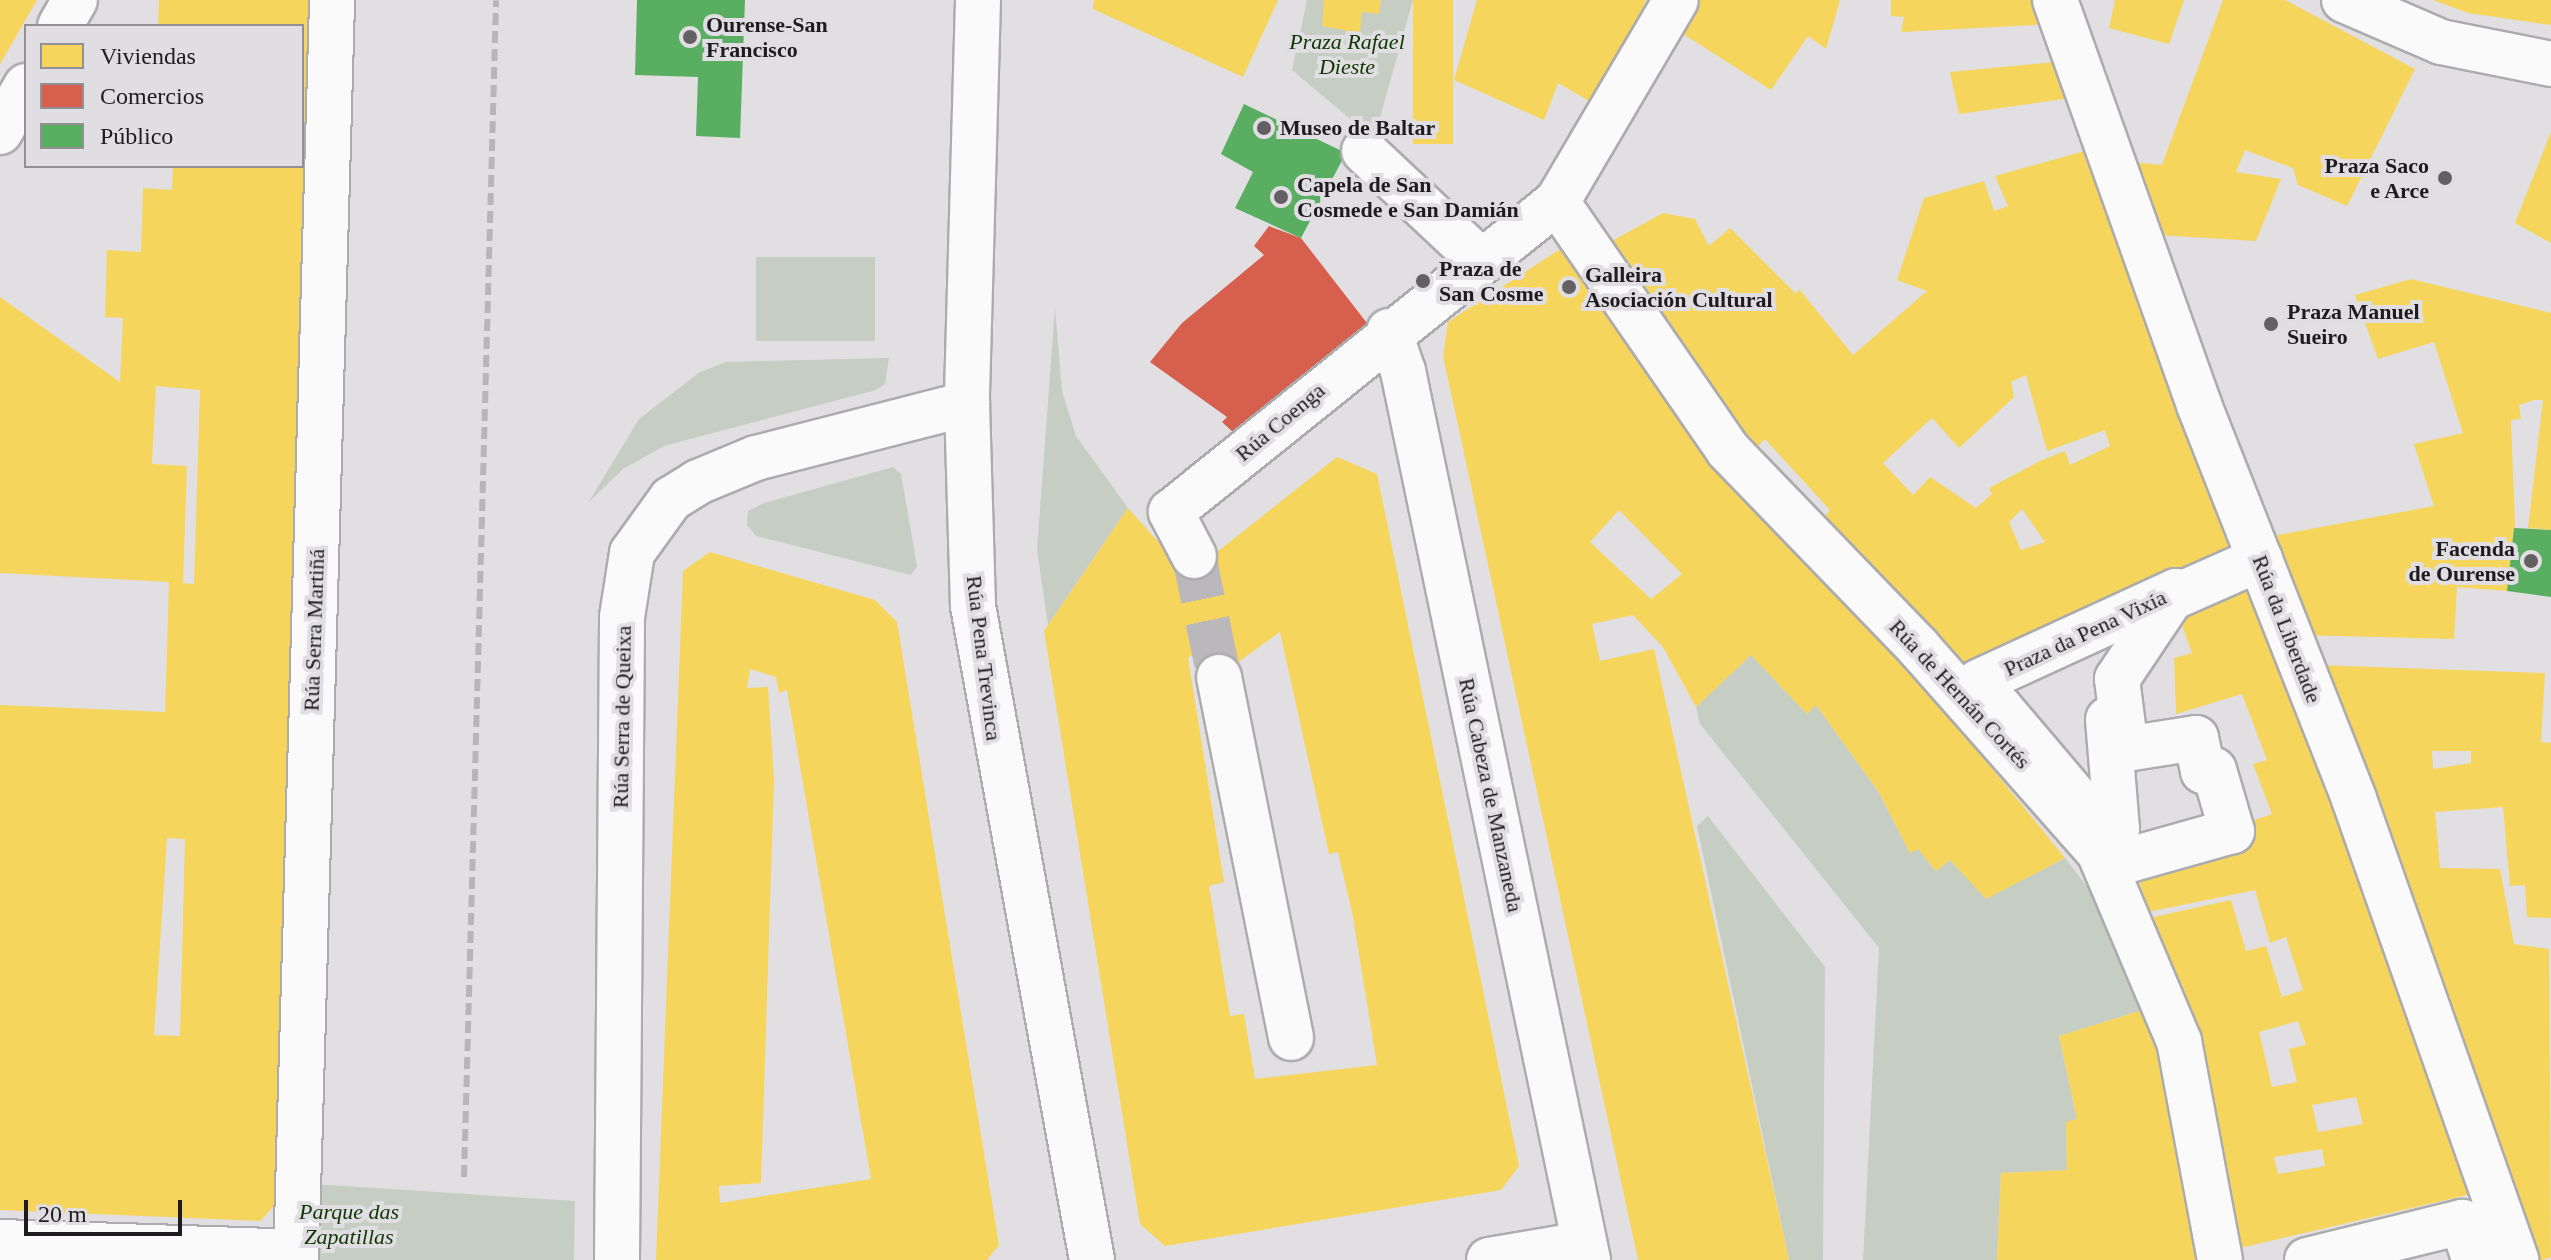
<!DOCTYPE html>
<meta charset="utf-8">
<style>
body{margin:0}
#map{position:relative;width:2551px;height:1260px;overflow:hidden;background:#e1dfe2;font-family:"Times New Roman",serif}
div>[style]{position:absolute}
.green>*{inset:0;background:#c6cec4;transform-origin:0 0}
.homes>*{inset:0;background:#f6d55c;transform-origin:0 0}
.shops>*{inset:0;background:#d6604d}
.public>*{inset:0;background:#5aae61}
.minor-tunnel>*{height:44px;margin-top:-22px;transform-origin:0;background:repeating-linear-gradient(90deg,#bab8bb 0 44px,transparent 0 66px)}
.roads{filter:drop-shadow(2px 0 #acabad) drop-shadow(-2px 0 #acabad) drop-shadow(0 2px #acabad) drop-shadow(0 -2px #acabad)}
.minor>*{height:44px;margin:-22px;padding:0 22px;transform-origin:22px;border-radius:22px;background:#fafafb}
.rail>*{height:6px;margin-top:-3px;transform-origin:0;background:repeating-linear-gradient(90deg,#b6b6b8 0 12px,transparent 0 18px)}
.dots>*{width:22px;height:22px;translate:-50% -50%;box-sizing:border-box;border:4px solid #e1dee3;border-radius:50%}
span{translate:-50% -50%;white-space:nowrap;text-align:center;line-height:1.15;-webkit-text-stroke:8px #e1dee3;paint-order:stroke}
.poi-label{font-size:22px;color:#1e1c1e;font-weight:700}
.left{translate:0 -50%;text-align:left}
.right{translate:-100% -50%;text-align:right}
.park-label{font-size:22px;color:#0f3703;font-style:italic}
.street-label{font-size:22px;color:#1e1c1e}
.legend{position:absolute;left:24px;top:24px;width:280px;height:144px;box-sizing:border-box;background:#e1dee3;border:2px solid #939094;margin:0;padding:10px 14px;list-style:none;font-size:24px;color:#1e1c1e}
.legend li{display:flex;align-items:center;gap:16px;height:40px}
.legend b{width:40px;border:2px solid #939094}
.scale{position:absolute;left:24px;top:1200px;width:158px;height:36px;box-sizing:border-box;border:4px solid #1e1c1e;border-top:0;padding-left:10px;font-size:24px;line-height:28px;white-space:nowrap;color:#1e1c1e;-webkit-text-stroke:6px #e1dee3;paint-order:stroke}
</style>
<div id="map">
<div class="green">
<div style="clip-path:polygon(1307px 0,1413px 0,1374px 139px,1292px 70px)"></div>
<div style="left:756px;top:257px;width:119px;height:84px"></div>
<div style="clip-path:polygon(1055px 307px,1062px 391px,1076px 436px,1128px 508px,1048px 625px,1037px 550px)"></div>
<div style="clip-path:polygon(889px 358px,885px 384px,876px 390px,664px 446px,623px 469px,588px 503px,639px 419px,700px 372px,726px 362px)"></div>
<div style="clip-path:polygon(893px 467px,901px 474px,917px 566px,911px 575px,756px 536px,747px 525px,748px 511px,764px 503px)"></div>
<div style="clip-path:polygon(1751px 655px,1807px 714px,1816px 705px,1878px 791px,1910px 853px,1918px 849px,1936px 871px,1950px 860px,1986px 898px,2065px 858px,2116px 924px,2149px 1008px,2059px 1036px,2077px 1119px,2066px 1122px,2067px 1170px,2001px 1173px,1997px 1260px,1863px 1260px,1879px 948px,1700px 724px,1696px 707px)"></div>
<div style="clip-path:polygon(1708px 816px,1825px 967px,1823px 1260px,1789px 1260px,1697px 826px)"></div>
<div style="clip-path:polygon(313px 1184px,575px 1201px,574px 1260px,311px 1260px)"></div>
</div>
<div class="homes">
<div style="clip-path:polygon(0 0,37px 0,0 64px)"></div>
<div style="clip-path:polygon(evenodd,159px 0,318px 0,281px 1199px,260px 1221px,0 1210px,0 705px,165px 712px,169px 582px,0 573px,0 297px,120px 382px,123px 318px,105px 317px,107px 250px,141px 252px,143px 188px,172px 190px,173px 166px,302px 166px,302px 26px,158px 26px,159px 0,156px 386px,200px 390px,194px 584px,183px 583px,187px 466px,152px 464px,156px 386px,159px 0,167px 838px,185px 839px,180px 1036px,154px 1035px,167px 838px)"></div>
<div style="clip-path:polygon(1094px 0,1278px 0,1243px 77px,1093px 9px)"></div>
<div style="clip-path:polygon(1324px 0,1381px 0,1379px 14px,1362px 12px,1360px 33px,1322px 26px)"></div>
<div style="left:1413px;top:0;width:40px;height:144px"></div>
<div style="clip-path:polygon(1477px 0,1646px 0,1599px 107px,1558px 83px,1544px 120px,1454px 80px)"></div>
<div style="clip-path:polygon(1697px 0,1840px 0,1826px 49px,1808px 36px,1771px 90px,1677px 30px)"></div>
<div style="clip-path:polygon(1891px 0,2043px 0,2051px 24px,1901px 32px,1904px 17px,1891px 16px)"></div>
<div style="clip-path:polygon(2115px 0,2184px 0,2169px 44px,2109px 28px)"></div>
<div style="clip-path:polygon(2223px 0,2285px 0,2415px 69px,2347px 206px,2298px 185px,2293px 168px,2245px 150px,2236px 172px,2281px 179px,2256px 241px,2157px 235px,2131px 162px,2162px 165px)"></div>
<div style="clip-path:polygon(2433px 0,2551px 0,2551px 25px,2468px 13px)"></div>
<div style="clip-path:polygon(2065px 61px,2077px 97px,1959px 114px,1950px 72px)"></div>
<div style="clip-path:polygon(2551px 132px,2551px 243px,2515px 223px)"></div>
<div style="clip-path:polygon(evenodd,2095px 148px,2249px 555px,1978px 682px,1822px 520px,1830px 510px,1765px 439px,1754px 450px,1610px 242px,1663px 213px,1695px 219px,1709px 246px,1730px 228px,1796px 294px,1799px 289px,1853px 355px,1927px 291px,1897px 280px,1924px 198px,1984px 181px,1994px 211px,2008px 206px,1995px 176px,2095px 148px,2026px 375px,2047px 451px,2105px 430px,2110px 446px,2070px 465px,2065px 451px,2042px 460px,1989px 488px,1992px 494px,1976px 508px,1930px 477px,1913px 495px,1883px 463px,1932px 418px,1959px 448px,2014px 397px,2011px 382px,2026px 375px,2095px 148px,2022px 509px,2045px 542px,2021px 550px,2009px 522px,2022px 509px)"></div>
<div style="clip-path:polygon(evenodd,1565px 246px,2065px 858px,1986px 899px,1950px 860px,1936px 871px,1918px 849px,1910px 853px,1878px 791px,1816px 705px,1807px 714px,1751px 655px,1696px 707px,1663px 647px,1633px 615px,1592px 624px,1600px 661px,1654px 649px,1789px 1260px,1638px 1260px,1443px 356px,1448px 322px,1565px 246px,1619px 510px,1682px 574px,1651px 599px,1590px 542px,1619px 510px)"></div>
<div style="clip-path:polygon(2411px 279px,2551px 313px,2551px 530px,2528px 528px,2543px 400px,2534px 400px,2519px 405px,2521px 419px,2511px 420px,2515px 523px,2507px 591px,2457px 587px,2454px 639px,2296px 635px,2273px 536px,2434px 506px,2414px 444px,2463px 433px,2434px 342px,2378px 359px,2355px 295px)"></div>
<div style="clip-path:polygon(evenodd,1337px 457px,1377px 474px,1519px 1166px,1501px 1190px,1165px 1246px,1140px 1224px,1044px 631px,1128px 508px,1188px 575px,1337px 457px,1224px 632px,1231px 667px,1280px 632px,1329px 854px,1338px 852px,1353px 917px,1377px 1065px,1255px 1079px,1244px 1014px,1230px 1016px,1209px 886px,1224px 882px,1188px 658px,1224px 632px)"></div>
<div style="clip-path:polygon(evenodd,710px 552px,875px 600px,897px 622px,999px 1245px,987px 1260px,656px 1260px,683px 571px,710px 552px,750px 669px,776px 677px,779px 693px,787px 690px,871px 1179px,720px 1203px,719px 1186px,761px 1183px,774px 780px,768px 687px,747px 688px,750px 669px)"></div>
<div style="clip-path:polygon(evenodd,2254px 574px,2480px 1192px,2227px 1251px,2149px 918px,2231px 900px,2246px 951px,2266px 946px,2282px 997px,2303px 990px,2286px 937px,2270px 943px,2255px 890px,2148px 912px,2134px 862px,2272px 814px,2253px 764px,2267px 760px,2242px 694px,2176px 714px,2174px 658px,2192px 653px,2175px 605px,2254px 574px,2298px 1021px,2306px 1045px,2289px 1049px,2297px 1082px,2272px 1087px,2259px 1032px,2298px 1021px,2254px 574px,2356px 1097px,2363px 1124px,2318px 1132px,2312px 1105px,2356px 1097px,2254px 574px,2322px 1149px,2325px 1166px,2278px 1174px,2274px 1157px,2322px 1149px)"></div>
<div style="clip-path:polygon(evenodd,2317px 665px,2545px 673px,2541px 742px,2551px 743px,2551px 918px,2527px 917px,2525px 885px,2510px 886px,2503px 807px,2435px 812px,2440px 868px,2500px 869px,2514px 944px,2549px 949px,2551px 1257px,2543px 1260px,2531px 1260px,2317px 665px,2432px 751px,2471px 751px,2471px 763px,2433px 769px,2432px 751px)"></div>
<div style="clip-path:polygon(2149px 1008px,2201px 1260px,1997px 1260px,2001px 1173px,2067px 1170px,2066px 1122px,2077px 1119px,2059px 1036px)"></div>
</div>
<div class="shops">
<div style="clip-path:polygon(1269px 226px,1301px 238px,1370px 327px,1235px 434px,1222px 422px,1227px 417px,1150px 362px,1182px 323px,1264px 255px,1254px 246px)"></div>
</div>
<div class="public">
<div style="clip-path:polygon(637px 0,745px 0,740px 138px,696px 136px,698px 77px,635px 75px)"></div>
<div style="clip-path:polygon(1244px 104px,1346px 153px,1301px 238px,1235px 208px,1253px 172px,1221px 154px)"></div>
<div style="clip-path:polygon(2514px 528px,2551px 530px,2551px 597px,2507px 591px)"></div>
</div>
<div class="minor-tunnel">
<div style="left:1194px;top:556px;width:124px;rotate:78.3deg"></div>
</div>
<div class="roads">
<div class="minor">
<div style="left:978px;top:0;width:404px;rotate:91.6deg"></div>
<div style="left:967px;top:404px;width:202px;rotate:88.3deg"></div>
<div style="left:973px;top:606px;width:665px;rotate:79.69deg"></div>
<div style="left:2055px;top:0;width:430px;rotate:70.4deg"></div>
<div style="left:2199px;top:405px;width:423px;rotate:68.5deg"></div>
<div style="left:2354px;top:799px;width:489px;rotate:70.6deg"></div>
<div style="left:2344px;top:0;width:106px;rotate:23.4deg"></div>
<div style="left:2441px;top:42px;width:112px;rotate:11.3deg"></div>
<div style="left:60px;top:26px;width:30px;rotate:-60deg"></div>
<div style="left:0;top:132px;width:53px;rotate:-60.5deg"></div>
<div style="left:1364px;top:151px;width:158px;rotate:43.2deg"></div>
<div style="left:1557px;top:202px;width:301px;rotate:55.4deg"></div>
<div style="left:1728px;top:450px;width:274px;rotate:46deg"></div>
<div style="left:1918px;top:647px;width:273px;rotate:48.6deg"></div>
<div style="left:2099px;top:852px;width:205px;rotate:67.1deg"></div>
<div style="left:2179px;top:1041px;width:223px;rotate:79.4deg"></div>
<div style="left:1389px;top:331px;width:42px;rotate:70.7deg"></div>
<div style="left:1403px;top:371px;width:908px;rotate:78.24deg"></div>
<div style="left:1194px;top:556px;width:50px;rotate:-117.6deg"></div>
<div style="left:1171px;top:512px;width:495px;rotate:-38.8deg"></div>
<div style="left:1557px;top:202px;width:234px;rotate:-59.5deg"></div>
<div style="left:2176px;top:591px;width:106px;rotate:123.8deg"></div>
<div style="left:2117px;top:679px;width:71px;rotate:82.7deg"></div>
<div style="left:2126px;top:749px;width:71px;rotate:-8.9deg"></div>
<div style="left:2196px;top:738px;width:34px;rotate:78deg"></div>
<div style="left:2203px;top:771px;width:11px;rotate:-5deg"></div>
<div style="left:2214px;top:770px;width:64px;rotate:73.6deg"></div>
<div style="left:2232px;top:831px;width:107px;rotate:164.3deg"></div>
<div style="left:2129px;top:860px;width:233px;rotate:-130.3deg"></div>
<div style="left:1978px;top:682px;width:218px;rotate:-24.7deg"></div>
<div style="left:2156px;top:614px;width:16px;rotate:-55deg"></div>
<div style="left:2165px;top:601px;width:104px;rotate:-23.9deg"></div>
<div style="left:1219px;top:677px;width:368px;rotate:78.7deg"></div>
<div style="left:2107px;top:846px;width:20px;rotate:-60deg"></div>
<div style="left:2117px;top:829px;width:110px;rotate:-94.7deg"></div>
<div style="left:0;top:1242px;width:296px;rotate:1.9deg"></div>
<div style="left:296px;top:1260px;width:1261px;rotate:-88.36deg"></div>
<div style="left:617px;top:1260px;width:643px;rotate:-89.55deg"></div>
<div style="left:622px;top:617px;width:65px;rotate:-81.1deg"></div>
<div style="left:632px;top:553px;width:67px;rotate:-54.2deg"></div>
<div style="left:671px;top:499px;width:32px;rotate:-32deg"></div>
<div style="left:698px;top:482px;width:63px;rotate:-22.5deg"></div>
<div style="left:756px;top:458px;width:218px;rotate:-14.4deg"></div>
<div style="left:1489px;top:1260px;width:96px;rotate:-9.6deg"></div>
<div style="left:2307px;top:1260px;width:160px;rotate:-13.8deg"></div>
<div style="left:2462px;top:1222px;width:40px;rotate:72deg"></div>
</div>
</div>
<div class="rail">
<div style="left:464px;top:1177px;width:1177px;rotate:-88.44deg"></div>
</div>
<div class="dots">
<div style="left:690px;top:37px;background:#626063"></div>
<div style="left:1264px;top:128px;background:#626063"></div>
<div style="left:2445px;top:178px;background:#626063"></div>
<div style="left:1281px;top:197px;background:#626063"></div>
<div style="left:1423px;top:281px;background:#626063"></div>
<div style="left:1569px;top:287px;background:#626063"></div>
<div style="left:2271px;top:324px;background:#626063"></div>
<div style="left:2531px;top:561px;background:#626063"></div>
</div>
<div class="poi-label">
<span class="left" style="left:706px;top:37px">Ourense-San<br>Francisco</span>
<span class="left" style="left:1280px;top:128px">Museo de Baltar</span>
<span class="right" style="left:2429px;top:178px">Praza Saco<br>e Arce</span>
<span class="left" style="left:1297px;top:197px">Capela de San<br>Cosmede e San Damián</span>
<span class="left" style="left:1439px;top:281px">Praza de<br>San Cosme</span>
<span class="left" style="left:1585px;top:287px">Galleira<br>Asociación Cultural</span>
<span class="left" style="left:2287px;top:324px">Praza Manuel<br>Sueiro</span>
<span class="right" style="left:2515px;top:561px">Facenda<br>de Ourense</span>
</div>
<div class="park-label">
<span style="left:1347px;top:54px">Praza Rafael<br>Dieste</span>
<span style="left:349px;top:1224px">Parque das<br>Zapatillas</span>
</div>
<div class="street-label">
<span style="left:1280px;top:422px;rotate:-40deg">Rúa Coenga</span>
<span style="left:2287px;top:629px;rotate:69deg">Rúa da Liberdade</span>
<span style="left:314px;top:630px;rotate:-88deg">Rúa Serra Martiñá</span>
<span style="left:2085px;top:633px;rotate:-25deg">Praza da Pena Vixía</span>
<span style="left:984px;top:658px;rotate:83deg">Rúa Pena Trevinca</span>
<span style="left:1960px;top:694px;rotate:47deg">Rúa de Hernán Cortés</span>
<span style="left:622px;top:717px;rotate:-89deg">Rúa Serra de Queixa</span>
<span style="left:1491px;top:795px;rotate:78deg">Rúa Cabeza de Manzaneda</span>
</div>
<ul class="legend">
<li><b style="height:22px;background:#f6d55c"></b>Viviendas</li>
<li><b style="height:22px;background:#d6604d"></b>Comercios</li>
<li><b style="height:22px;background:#5aae61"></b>Público</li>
</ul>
<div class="scale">20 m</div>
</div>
